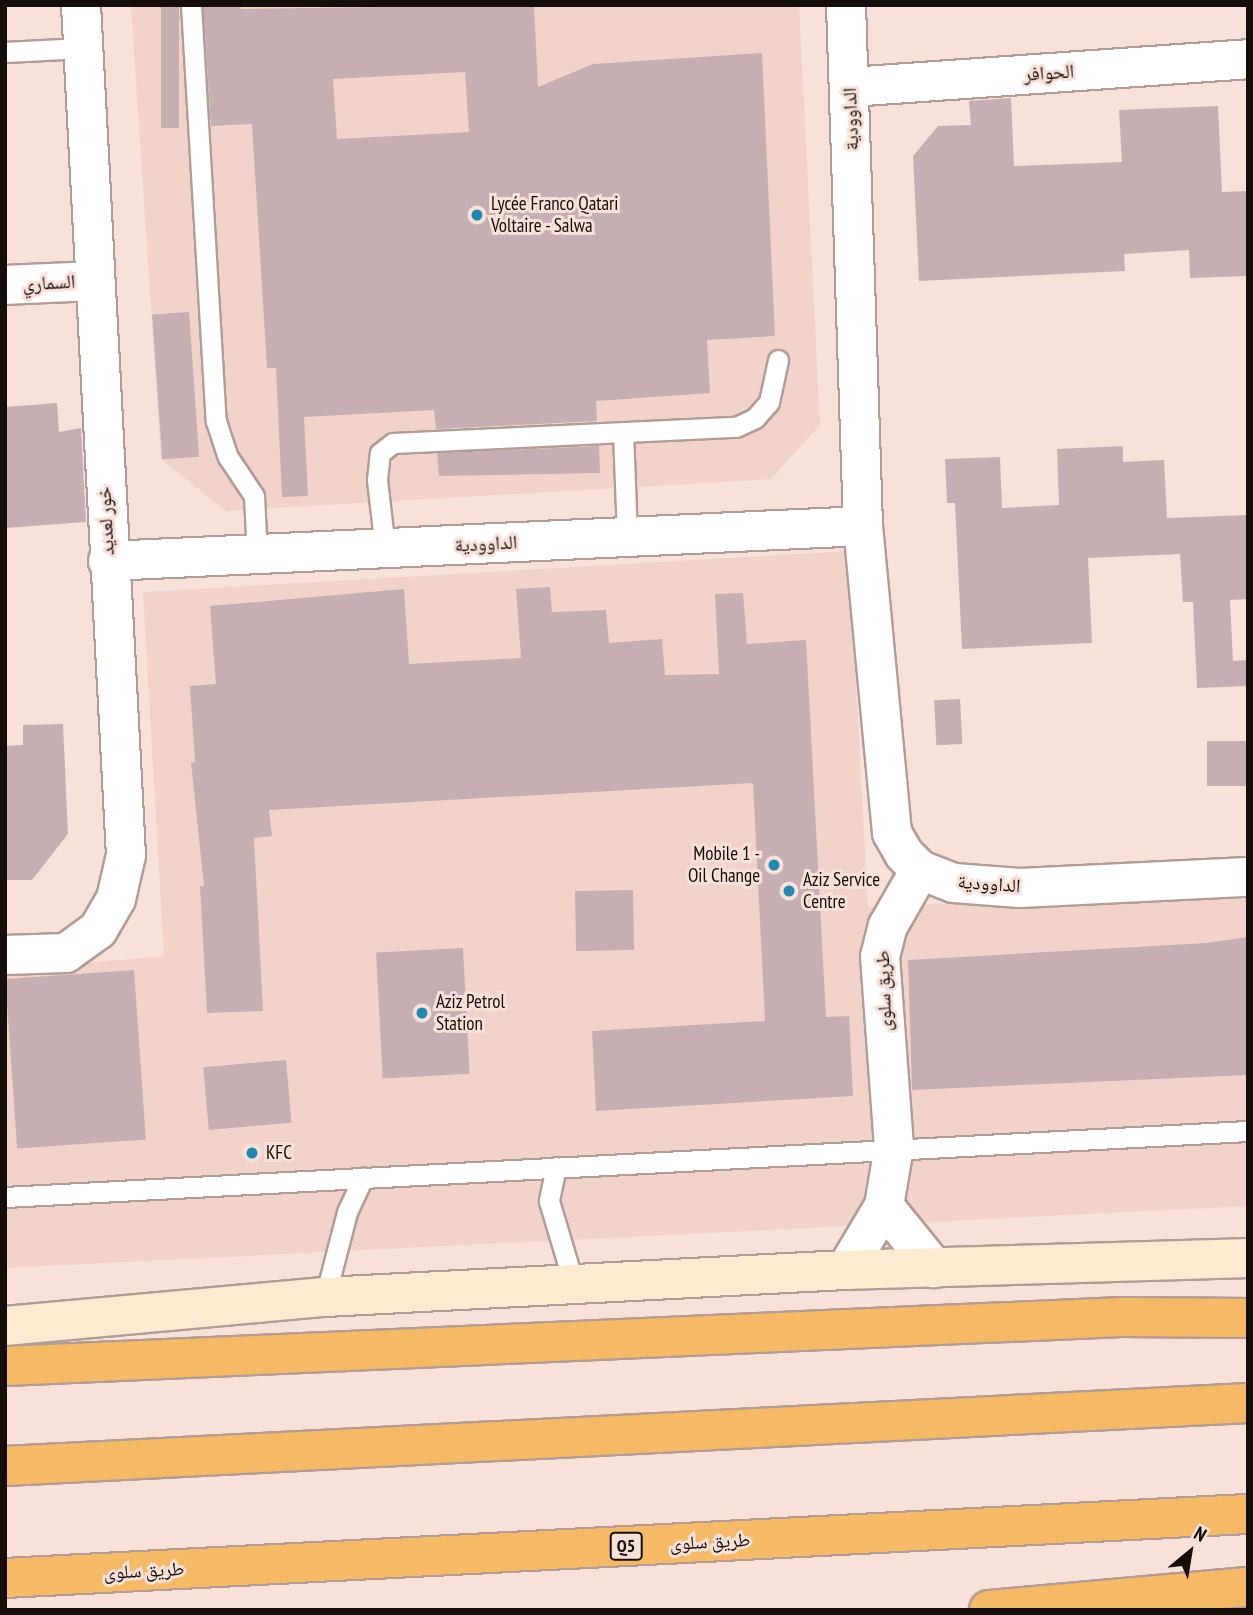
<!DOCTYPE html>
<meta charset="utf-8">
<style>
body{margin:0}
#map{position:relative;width:1253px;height:1615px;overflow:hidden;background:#f8e1d9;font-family:"PT Sans Narrow","Noto Naskh Arabic",sans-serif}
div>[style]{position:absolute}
.built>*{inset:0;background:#f1d3c9}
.building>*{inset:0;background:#c6afb3;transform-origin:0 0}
.roads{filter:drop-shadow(2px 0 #b29c95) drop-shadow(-2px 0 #b29c95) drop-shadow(0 2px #b29c95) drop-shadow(0 -2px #b29c95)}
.lane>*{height:19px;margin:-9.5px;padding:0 9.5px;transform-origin:9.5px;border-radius:9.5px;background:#fff}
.street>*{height:38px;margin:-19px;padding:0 19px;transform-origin:19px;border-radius:19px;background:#fff}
.secondary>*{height:38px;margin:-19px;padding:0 19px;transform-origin:19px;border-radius:19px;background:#fcead1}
.highway>*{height:38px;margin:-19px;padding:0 19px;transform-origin:19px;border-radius:19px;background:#f6b966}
.dots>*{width:19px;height:19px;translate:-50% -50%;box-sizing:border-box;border:4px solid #f8e1d9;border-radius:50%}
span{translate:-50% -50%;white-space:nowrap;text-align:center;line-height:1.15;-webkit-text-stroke:6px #f8e1d9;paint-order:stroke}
.shield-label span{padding:2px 5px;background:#f8e1d9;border:2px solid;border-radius:5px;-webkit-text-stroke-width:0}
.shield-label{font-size:18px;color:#140d0a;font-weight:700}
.street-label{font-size:19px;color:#140d0a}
.poi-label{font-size:19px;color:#140d0a}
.left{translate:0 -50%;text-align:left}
.right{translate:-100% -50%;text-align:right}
.frame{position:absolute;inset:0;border:7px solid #140d0a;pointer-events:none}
.north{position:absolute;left:1155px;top:1517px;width:70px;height:70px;-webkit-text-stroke:5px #f8e1d9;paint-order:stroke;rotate:30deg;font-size:19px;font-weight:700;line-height:28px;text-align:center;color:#140d0a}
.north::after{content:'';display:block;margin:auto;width:24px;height:32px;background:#140d0a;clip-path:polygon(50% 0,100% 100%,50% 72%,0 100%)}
</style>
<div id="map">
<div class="built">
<div style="clip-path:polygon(131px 5px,799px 5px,820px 425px,771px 479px,226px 511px,161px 459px)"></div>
<div style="clip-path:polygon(849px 551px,868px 907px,1248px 889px,1248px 1206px,5px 1268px,5px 970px,164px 956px,143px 592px)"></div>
</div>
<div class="building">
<div style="left:161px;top:5px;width:18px;height:123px"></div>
<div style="clip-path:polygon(evenodd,203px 5px,240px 5px,241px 9px,534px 5px,538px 87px,593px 64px,762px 53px,775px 336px,707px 340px,710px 393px,596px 401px,597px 421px,436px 429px,434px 410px,304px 417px,308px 496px,282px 497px,276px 368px,267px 368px,252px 124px,211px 126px,203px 5px,465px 72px,469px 132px,337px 139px,333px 79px,465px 72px)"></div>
<div style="clip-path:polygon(1011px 98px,1014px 166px,1122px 162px,1119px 110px,1218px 106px,1222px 192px,1248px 191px,1248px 276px,1190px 278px,1189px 250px,1124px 254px,1125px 271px,919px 281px,913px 156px,938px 126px,971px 125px,969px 101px)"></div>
<div style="left:189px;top:312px;width:145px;height:37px;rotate:86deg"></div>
<div style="clip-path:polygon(57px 403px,59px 432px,81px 428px,86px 522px,5px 528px,5px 407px)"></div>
<div style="clip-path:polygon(599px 446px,600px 473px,439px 476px,437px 453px)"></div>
<div style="clip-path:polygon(1123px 446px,1123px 462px,1164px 460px,1167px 518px,1248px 515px,1248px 599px,1230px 600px,1233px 661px,1248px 660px,1248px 686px,1197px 688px,1193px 602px,1183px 602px,1180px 554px,1088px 558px,1092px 643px,962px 649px,955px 503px,947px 503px,945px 459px,1000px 457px,1002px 508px,1059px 505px,1057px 449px)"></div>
<div style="clip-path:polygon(550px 587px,552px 612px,606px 610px,609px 643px,662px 639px,665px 675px,719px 674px,715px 594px,743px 593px,747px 644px,806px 640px,826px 1017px,849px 1016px,853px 1096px,596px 1111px,592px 1031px,765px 1021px,753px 783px,269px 810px,272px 836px,254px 838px,263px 1011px,207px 1013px,200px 886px,204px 886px,191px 763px,195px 762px,190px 686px,216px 684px,210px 606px,404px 589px,409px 664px,521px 658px,516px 589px)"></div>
<div style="left:960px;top:699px;width:45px;height:26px;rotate:87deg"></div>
<div style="clip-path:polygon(63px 724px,68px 834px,32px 880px,5px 880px,5px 746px,23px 745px,23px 725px)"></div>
<div style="left:1248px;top:741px;width:45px;height:41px;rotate:90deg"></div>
<div style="left:633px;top:890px;width:60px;height:58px;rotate:89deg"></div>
<div style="clip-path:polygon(1248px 937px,1248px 1075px,912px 1090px,908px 960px,1207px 943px)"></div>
<div style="left:463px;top:948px;width:126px;height:87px;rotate:87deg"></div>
<div style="left:134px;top:970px;width:170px;height:129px;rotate:86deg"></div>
<div style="left:286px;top:1060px;width:63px;height:83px;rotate:85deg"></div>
</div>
<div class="roads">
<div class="lane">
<div style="left:191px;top:5px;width:417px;rotate:86.6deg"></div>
<div style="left:216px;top:421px;width:38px;rotate:72deg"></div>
<div style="left:228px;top:457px;width:47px;rotate:56.3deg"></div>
<div style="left:254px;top:496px;width:59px;rotate:87.1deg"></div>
<div style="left:5px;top:52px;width:78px;rotate:-2.9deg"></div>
<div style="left:623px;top:432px;width:104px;rotate:87.8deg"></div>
<div style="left:385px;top:549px;width:69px;rotate:-96.6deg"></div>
<div style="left:377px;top:480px;width:27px;rotate:-84deg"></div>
<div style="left:380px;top:453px;width:16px;rotate:-38deg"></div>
<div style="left:393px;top:443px;width:343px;rotate:-2.7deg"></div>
<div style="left:736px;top:427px;width:21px;rotate:-25deg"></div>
<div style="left:755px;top:418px;width:21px;rotate:-49deg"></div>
<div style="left:769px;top:402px;width:43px;rotate:-77.9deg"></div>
<div style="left:556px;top:1167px;width:35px;rotate:102deg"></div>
<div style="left:549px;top:1201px;width:88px;rotate:73.4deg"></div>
<div style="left:5px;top:1197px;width:1245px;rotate:-3.04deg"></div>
<div style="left:325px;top:1297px;width:88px;rotate:-75.5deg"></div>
<div style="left:347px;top:1212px;width:38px;rotate:-65deg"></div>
</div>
<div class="street">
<div style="left:846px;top:5px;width:521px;rotate:88.13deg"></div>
<div style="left:863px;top:526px;width:308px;rotate:84.6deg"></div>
<div style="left:892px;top:833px;width:24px;rotate:60deg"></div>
<div style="left:904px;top:854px;width:23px;rotate:45deg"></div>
<div style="left:920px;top:870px;width:36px;rotate:21deg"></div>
<div style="left:954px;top:883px;width:66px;rotate:4.3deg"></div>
<div style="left:1020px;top:888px;width:228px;rotate:-2.8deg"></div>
<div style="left:850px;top:87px;width:399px;rotate:-4deg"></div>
<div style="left:5px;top:285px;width:87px;rotate:-2.6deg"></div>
<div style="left:108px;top:561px;width:756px;rotate:-2.65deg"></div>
<div style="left:5px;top:955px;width:61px;rotate:-1.9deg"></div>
<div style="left:66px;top:953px;width:39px;rotate:-36deg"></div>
<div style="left:98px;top:930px;width:36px;rotate:-60deg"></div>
<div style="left:116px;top:899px;width:45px;rotate:-77.2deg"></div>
<div style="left:126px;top:855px;width:851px;rotate:-93.03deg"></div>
<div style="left:884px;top:1206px;width:80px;rotate:51.1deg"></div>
<div style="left:846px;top:1270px;width:74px;rotate:-59.3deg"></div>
<div style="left:884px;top:1206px;width:60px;rotate:-80.4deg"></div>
<div style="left:894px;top:1147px;width:191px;rotate:-94.2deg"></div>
<div style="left:880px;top:957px;width:32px;rotate:-76deg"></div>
<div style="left:888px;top:926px;width:64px;rotate:-60.3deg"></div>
</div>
<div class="secondary">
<div style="left:5px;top:1326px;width:321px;rotate:-5.2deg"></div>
<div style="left:325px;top:1297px;width:522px;rotate:-2.97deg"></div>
<div style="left:846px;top:1270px;width:402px;rotate:-1.7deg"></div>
</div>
<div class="highway">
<div style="left:5px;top:1366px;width:1118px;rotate:-2.51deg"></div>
<div style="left:1122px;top:1317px;width:126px;rotate:0.5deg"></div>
<div style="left:5px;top:1466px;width:1245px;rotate:-2.9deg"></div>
<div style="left:5px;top:1578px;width:1245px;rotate:-2.95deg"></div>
<div style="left:989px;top:1610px;width:260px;rotate:-5.1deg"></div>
</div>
</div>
<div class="dots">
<div style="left:477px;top:215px;background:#2189b1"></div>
<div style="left:774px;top:865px;background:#2189b1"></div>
<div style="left:789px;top:891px;background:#2189b1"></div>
<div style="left:422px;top:1013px;background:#2189b1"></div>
<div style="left:252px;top:1153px;background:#2189b1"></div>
</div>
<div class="shield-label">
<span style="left:626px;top:1546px">Q5</span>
</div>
<div class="street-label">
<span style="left:1049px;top:73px;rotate:-4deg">الحوافر</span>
<span style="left:851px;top:119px;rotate:-92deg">الداوودية</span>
<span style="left:49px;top:283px;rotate:-3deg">السماري</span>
<span style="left:106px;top:521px;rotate:-93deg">خور لعديد</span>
<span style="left:486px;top:544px;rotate:-3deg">الداوودية</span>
<span style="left:989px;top:884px;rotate:4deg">الداوودية</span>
<span style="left:884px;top:991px;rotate:-92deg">طريق سلوى</span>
<span style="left:710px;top:1542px;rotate:-3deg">طريق سلوى</span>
<span style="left:144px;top:1571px;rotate:-3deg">طريق سلوى</span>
</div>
<div class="poi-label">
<span class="left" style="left:491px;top:215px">Lycée Franco Qatari<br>Voltaire - Salwa</span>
<span class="right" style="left:760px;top:865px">Mobile 1 -<br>Oil Change</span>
<span class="left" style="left:803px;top:891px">Aziz Service<br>Centre</span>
<span class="left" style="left:436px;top:1013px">Aziz Petrol<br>Station</span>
<span class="left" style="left:266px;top:1153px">KFC</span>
</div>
<div class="frame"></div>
<div class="north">N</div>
</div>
